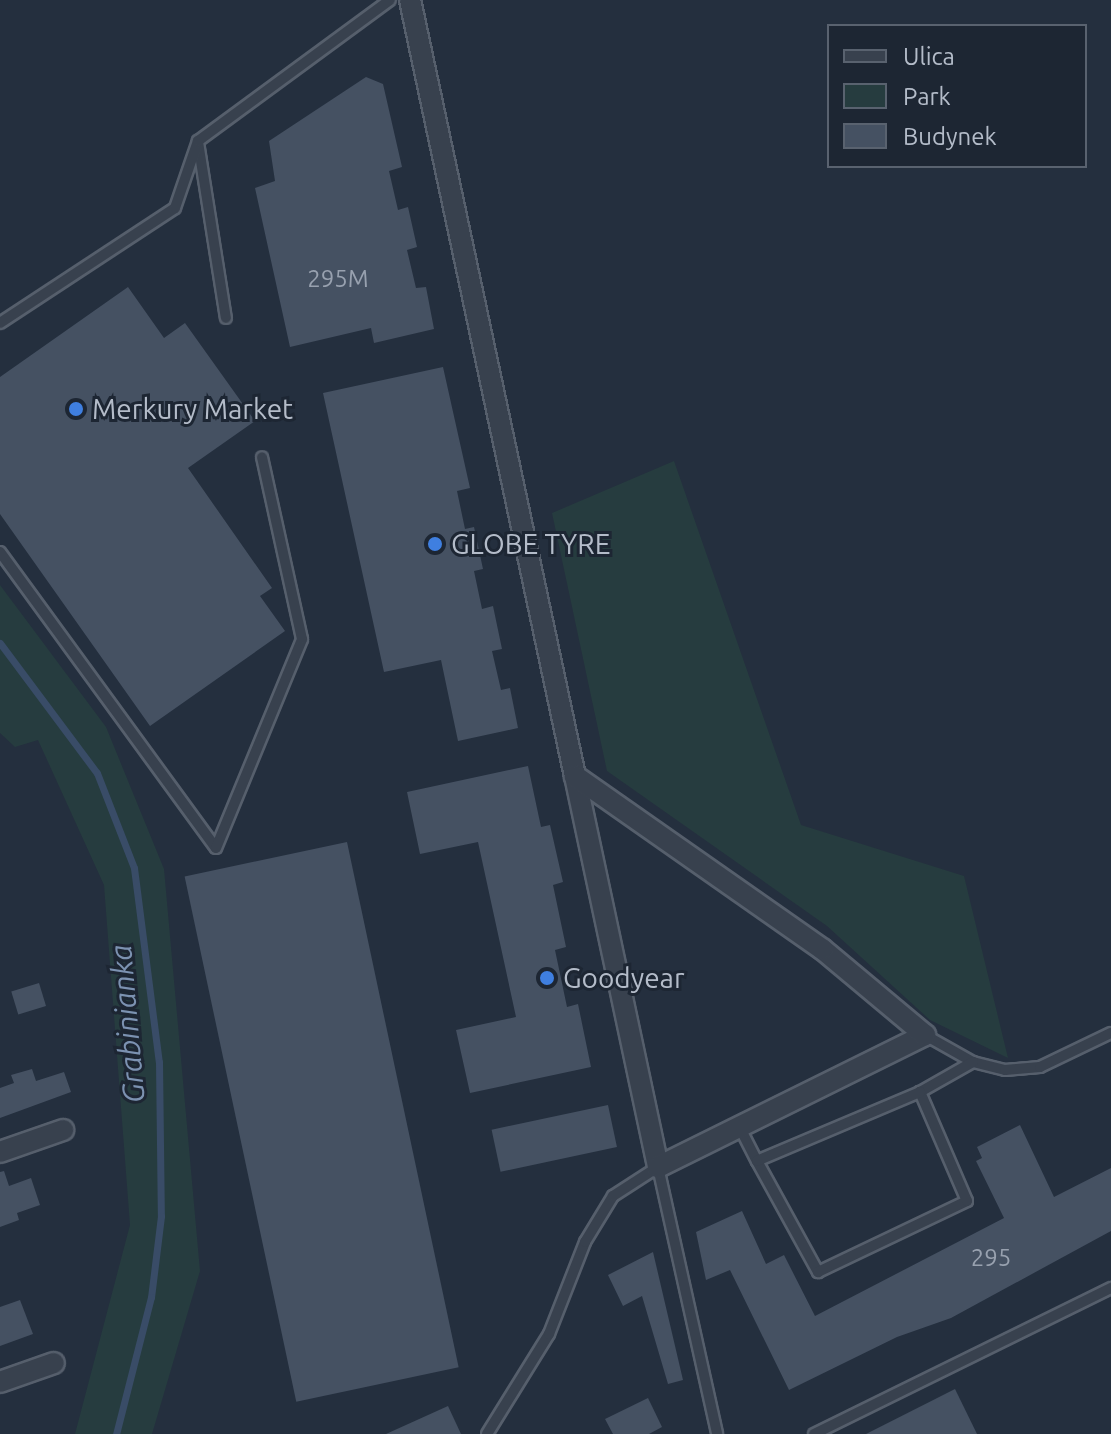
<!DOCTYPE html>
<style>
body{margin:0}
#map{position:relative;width:1111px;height:1434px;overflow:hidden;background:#242f3e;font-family:Ubuntu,sans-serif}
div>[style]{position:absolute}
.green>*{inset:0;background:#263c3f}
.stream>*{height:7px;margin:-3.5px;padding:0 3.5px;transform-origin:3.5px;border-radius:3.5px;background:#394c67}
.building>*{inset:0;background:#455162;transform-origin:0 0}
.roads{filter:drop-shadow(2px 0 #565f6c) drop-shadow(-2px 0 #565f6c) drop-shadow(0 2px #565f6c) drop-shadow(0 -2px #565f6c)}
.lane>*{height:10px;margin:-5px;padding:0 5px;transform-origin:5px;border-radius:5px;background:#38414e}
.street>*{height:20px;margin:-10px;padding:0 10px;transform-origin:10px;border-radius:10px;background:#38414e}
.dots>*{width:22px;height:22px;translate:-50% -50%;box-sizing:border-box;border:4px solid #1d2633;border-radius:50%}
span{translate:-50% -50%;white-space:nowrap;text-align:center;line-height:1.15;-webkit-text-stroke:6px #1d2633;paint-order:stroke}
.number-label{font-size:24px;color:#98a1af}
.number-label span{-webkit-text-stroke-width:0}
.poi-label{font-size:28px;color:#b4bcc9}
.left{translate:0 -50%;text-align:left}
.water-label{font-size:30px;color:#7c92b1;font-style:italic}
.legend{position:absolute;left:827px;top:24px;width:260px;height:144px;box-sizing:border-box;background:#1d2633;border:2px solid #59626f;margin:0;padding:10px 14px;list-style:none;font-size:24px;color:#b4bcc9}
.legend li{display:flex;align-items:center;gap:16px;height:40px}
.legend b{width:40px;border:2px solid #59626f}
</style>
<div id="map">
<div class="green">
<div style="clip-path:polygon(674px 461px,801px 825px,964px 876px,1008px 1058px,930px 1020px,827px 926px,607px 771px,552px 513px)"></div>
<div style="clip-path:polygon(0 585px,106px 727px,164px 869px,200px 1271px,152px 1434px,75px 1434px,130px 1225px,104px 885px,38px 740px,15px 747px,0 733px)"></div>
</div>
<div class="stream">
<div style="left:0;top:643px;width:162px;rotate:53.3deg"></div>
<div style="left:97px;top:773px;width:102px;rotate:68.7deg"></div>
<div style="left:134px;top:868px;width:196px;rotate:82.7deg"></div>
<div style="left:159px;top:1062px;width:154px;rotate:89.3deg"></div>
<div style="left:161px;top:1216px;width:82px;rotate:97deg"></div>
<div style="left:151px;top:1297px;width:141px;rotate:104.3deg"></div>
</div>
<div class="building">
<div style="clip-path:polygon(366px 77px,383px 84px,402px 167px,389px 171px,398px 210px,408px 207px,417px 247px,407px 250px,416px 288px,426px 287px,434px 329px,374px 343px,371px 328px,290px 347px,255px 188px,275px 181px,269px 141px)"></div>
<div style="clip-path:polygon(128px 287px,164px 338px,185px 323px,255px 421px,188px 468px,272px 588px,260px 596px,285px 631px,150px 726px,0 514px,0 377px)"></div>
<div style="clip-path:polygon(443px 367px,470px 488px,457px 491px,465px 529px,474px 527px,483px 569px,474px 571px,482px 609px,493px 606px,502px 649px,492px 651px,501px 690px,510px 688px,518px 728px,458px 741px,441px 660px,384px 672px,323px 393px)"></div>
<div style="clip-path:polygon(528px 766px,541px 827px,550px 825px,563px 882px,553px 885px,566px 947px,555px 950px,567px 1007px,578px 1004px,591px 1067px,470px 1093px,456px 1030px,516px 1017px,478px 842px,420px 854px,407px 792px)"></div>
<div style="left:347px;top:842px;width:537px;height:166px;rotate:78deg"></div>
<div style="left:39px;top:983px;width:24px;height:29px;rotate:73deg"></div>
<div style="clip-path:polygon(32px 1069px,36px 1081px,64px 1072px,71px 1092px,0 1118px,0 1088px,14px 1083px,11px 1075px)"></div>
<div style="left:608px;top:1105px;width:43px;height:119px;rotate:78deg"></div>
<div style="clip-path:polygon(1020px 1125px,1054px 1197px,1111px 1168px,1111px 1231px,951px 1318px,897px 1337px,789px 1390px,730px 1270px,706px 1280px,696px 1232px,742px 1211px,766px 1264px,784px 1255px,815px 1316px,1004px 1218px,976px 1161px,982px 1158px,977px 1147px)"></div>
<div style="clip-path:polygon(4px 1171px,9px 1186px,31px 1178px,40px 1205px,17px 1213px,19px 1220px,0 1227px,0 1172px)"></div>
<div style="clip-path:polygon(653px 1252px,683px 1380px,668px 1384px,642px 1296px,623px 1306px,608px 1275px)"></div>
<div style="clip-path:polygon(20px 1300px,33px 1334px,0 1346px,0 1307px)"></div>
<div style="clip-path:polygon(955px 1389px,977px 1434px,866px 1434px)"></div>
<div style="clip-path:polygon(648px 1398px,662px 1427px,649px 1434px,613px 1434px,605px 1419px)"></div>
<div style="clip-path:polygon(448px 1406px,461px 1434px,386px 1434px)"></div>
</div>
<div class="roads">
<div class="lane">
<div style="left:198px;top:142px;width:178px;rotate:81deg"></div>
<div style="left:0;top:323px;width:209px;rotate:-33.3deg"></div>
<div style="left:175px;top:208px;width:71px;rotate:-71.1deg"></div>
<div style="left:198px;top:141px;width:238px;rotate:-36.3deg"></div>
<div style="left:0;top:552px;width:366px;rotate:53.9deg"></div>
<div style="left:216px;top:848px;width:226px;rotate:-67.6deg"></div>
<div style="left:302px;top:639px;width:186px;rotate:-102.4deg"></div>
<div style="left:925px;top:1035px;width:55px;rotate:29.4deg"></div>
<div style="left:973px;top:1062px;width:33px;rotate:14deg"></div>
<div style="left:1005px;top:1070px;width:35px;rotate:-5deg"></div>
<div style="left:1040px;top:1067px;width:79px;rotate:-25.6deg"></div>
<div style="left:920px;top:1092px;width:61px;rotate:-29.5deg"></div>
<div style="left:740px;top:1128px;width:37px;rotate:63deg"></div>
<div style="left:757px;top:1161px;width:127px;rotate:61.2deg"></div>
<div style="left:818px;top:1272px;width:165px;rotate:-25.5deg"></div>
<div style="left:967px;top:1201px;width:119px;rotate:-113.3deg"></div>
<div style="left:920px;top:1092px;width:177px;rotate:157.1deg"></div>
<div style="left:487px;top:1434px;width:118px;rotate:-58.2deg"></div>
<div style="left:549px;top:1334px;width:99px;rotate:-68.6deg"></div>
<div style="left:585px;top:1242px;width:54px;rotate:-58.7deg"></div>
<div style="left:613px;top:1196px;width:54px;rotate:-32.8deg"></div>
<div style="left:658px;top:1167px;width:273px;rotate:77.5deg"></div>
<div style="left:814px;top:1434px;width:331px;rotate:-26.2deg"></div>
</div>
<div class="street">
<div style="left:410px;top:0;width:793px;rotate:78deg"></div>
<div style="left:575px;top:776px;width:400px;rotate:78deg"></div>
<div style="left:658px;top:1167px;width:298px;rotate:-26.3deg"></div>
<div style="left:925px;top:1035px;width:134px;rotate:-140.1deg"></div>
<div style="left:822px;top:949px;width:302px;rotate:-145deg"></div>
<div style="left:0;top:1152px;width:67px;rotate:-19.2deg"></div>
<div style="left:0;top:1382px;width:57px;rotate:-19.4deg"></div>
</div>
</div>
<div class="dots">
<div style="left:76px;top:409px;background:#3f7fe0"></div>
<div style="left:435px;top:544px;background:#3f7fe0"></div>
<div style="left:547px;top:978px;background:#3f7fe0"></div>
</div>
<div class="number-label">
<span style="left:338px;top:279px">295M</span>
<span style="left:991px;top:1258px">295</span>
</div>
<div class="poi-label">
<span class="left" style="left:92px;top:409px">Merkury Market</span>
<span class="left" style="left:451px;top:544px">GLOBE TYRE</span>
<span class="left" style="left:563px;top:978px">Goodyear</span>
</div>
<div class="water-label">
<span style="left:127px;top:1024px;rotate:-95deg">Grabinianka</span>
</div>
<ul class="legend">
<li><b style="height:10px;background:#38414e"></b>Ulica</li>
<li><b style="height:22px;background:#263c3f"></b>Park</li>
<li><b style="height:22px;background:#455162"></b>Budynek</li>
</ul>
</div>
